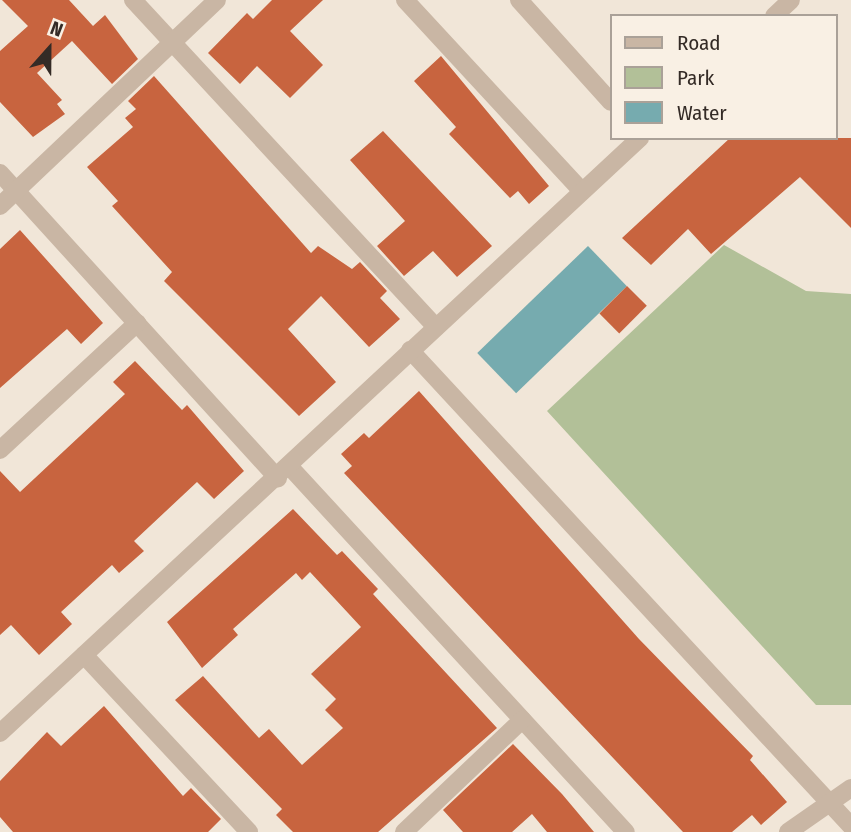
<!DOCTYPE html>
<style>
body{margin:0}
#map{position:relative;width:851px;height:832px;overflow:hidden;background:#f1e6d8;font-family:"Fira Sans Condensed",sans-serif}
div>[style]{position:absolute}
.green>*{inset:0;background:#b2c098}
.water>*{inset:0;background:#76abaf;transform-origin:0 0}
.building>*{inset:0;background:#c8643f;transform-origin:0 0}
.street>*{height:18px;margin:-9px;padding:0 9px;transform-origin:9px;border-radius:9px;background:#c9b6a4}
span{translate:-50% -50%;white-space:nowrap;text-align:center;line-height:1.15;-webkit-text-stroke:6px #f9f0e4;paint-order:stroke}
.legend{position:absolute;left:610px;top:14px;width:228px;height:126px;box-sizing:border-box;background:#f9f0e4;border:2px solid #aaa198;margin:0;padding:9px 12px;list-style:none;font-size:21px;color:#342b26}
.legend li{display:flex;align-items:center;gap:14px;height:35px}
.legend b{width:35px;border:2px solid #aaa198}
.north{position:absolute;left:14px;top:14px;width:70px;height:70px;-webkit-text-stroke:5px #f9f0e4;paint-order:stroke;rotate:21deg;font-size:19px;font-weight:700;line-height:28px;text-align:center;color:#342b26}
.north::after{content:'';display:block;margin:auto;width:24px;height:32px;background:#342b26;clip-path:polygon(50% 0,100% 100%,50% 72%,0 100%)}
</style>
<div id="map">
<div class="green">
<div style="clip-path:polygon(724px 245px,806px 291px,851px 294px,851px 705px,816px 705px,547px 411px)"></div>
</div>
<div class="water">
<div style="left:588px;top:246px;width:56px;height:154px;rotate:46deg"></div>
</div>
<div class="building">
<div style="clip-path:polygon(2px 0,69px 0,93px 26px,105px 15px,138px 59px,112px 84px,72px 41px,37px 73px,62px 100px,57px 104px,65px 114px,33px 137px,0 102px,0 51px,28px 26px)"></div>
<div style="clip-path:polygon(272px 0,323px 0,290px 31px,323px 65px,290px 98px,257px 66px,240px 84px,208px 53px,247px 13px,253px 19px)"></div>
<div style="clip-path:polygon(441px 56px,549px 186px,529px 204px,518px 191px,510px 198px,449px 134px,456px 127px,414px 81px)"></div>
<div style="clip-path:polygon(154px 76px,311px 253px,318px 246px,352px 269px,360px 262px,387px 291px,380px 298px,400px 319px,369px 347px,321px 296px,288px 329px,336px 382px,299px 416px,164px 281px,172px 272px,112px 206px,118px 201px,87px 167px,133px 127px,125px 118px,136px 109px,128px 101px)"></div>
<div style="clip-path:polygon(383px 131px,492px 246px,457px 277px,433px 251px,404px 276px,377px 246px,405px 221px,350px 160px)"></div>
<div style="clip-path:polygon(730px 138px,851px 138px,851px 228px,800px 177px,711px 254px,688px 229px,651px 265px,622px 238px)"></div>
<div style="clip-path:polygon(20px 230px,103px 323px,81px 344px,67px 329px,0 388px,0 249px)"></div>
<div style="left:627px;top:286px;width:28px;height:39px;rotate:45deg"></div>
<div style="clip-path:polygon(135px 361px,182px 410px,187px 405px,244px 471px,214px 499px,197px 482px,134px 541px,144px 551px,119px 573px,112px 565px,61px 612px,72px 624px,39px 655px,11px 625px,0 635px,0 471px,20px 492px,125px 394px,113px 382px)"></div>
<div style="clip-path:polygon(419px 391px,639px 639px,753px 756px,750px 760px,787px 802px,761px 825px,752px 815px,732px 832px,683px 832px,344px 473px,352px 466px,341px 454px,364px 433px,369px 438px)"></div>
<div style="clip-path:polygon(293px 509px,337px 555px,342px 551px,378px 589px,373px 594px,497px 728px,378px 832px,293px 832px,276px 815px,282px 809px,175px 700px,203px 676px,259px 738px,269px 729px,302px 765px,343px 728px,325px 710px,336px 699px,311px 674px,361px 627px,310px 572px,302px 580px,296px 573px,233px 629px,238px 635px,202px 668px,167px 622px)"></div>
<div style="clip-path:polygon(104px 706px,183px 796px,191px 788px,221px 819px,208px 832px,13px 832px,0 817px,0 781px,47px 732px,61px 746px)"></div>
<div style="clip-path:polygon(513px 744px,562px 794px,594px 832px,547px 832px,532px 814px,512px 832px,463px 832px,443px 810px)"></div>
</div>
<div class="street">
<div style="left:133px;top:0;width:446px;rotate:47.2deg"></div>
<div style="left:405px;top:0;width:260px;rotate:47.2deg"></div>
<div style="left:519px;top:0;width:137px;rotate:48deg"></div>
<div style="left:774px;top:16px;width:23px;rotate:-43deg"></div>
<div style="left:0;top:173px;width:413px;rotate:47.7deg"></div>
<div style="left:0;top:206px;width:299px;rotate:-43.5deg"></div>
<div style="left:410px;top:350px;width:649px;rotate:47.19deg"></div>
<div style="left:0;top:450px;width:187px;rotate:-42.8deg"></div>
<div style="left:290px;top:467px;width:496px;rotate:47.4deg"></div>
<div style="left:84px;top:655px;width:242px;rotate:47deg"></div>
<div style="left:0;top:733px;width:874px;rotate:-42.91deg"></div>
<div style="left:404px;top:832px;width:163px;rotate:-43.5deg"></div>
<div style="left:788px;top:832px;width:77px;rotate:-34.9deg"></div>
</div>
<ul class="legend">
<li><b style="height:9px;background:#c9b6a4"></b>Road</li>
<li><b style="height:19px;background:#b2c098"></b>Park</li>
<li><b style="height:19px;background:#76abaf"></b>Water</li>
</ul>
<div class="north">N</div>
</div>
